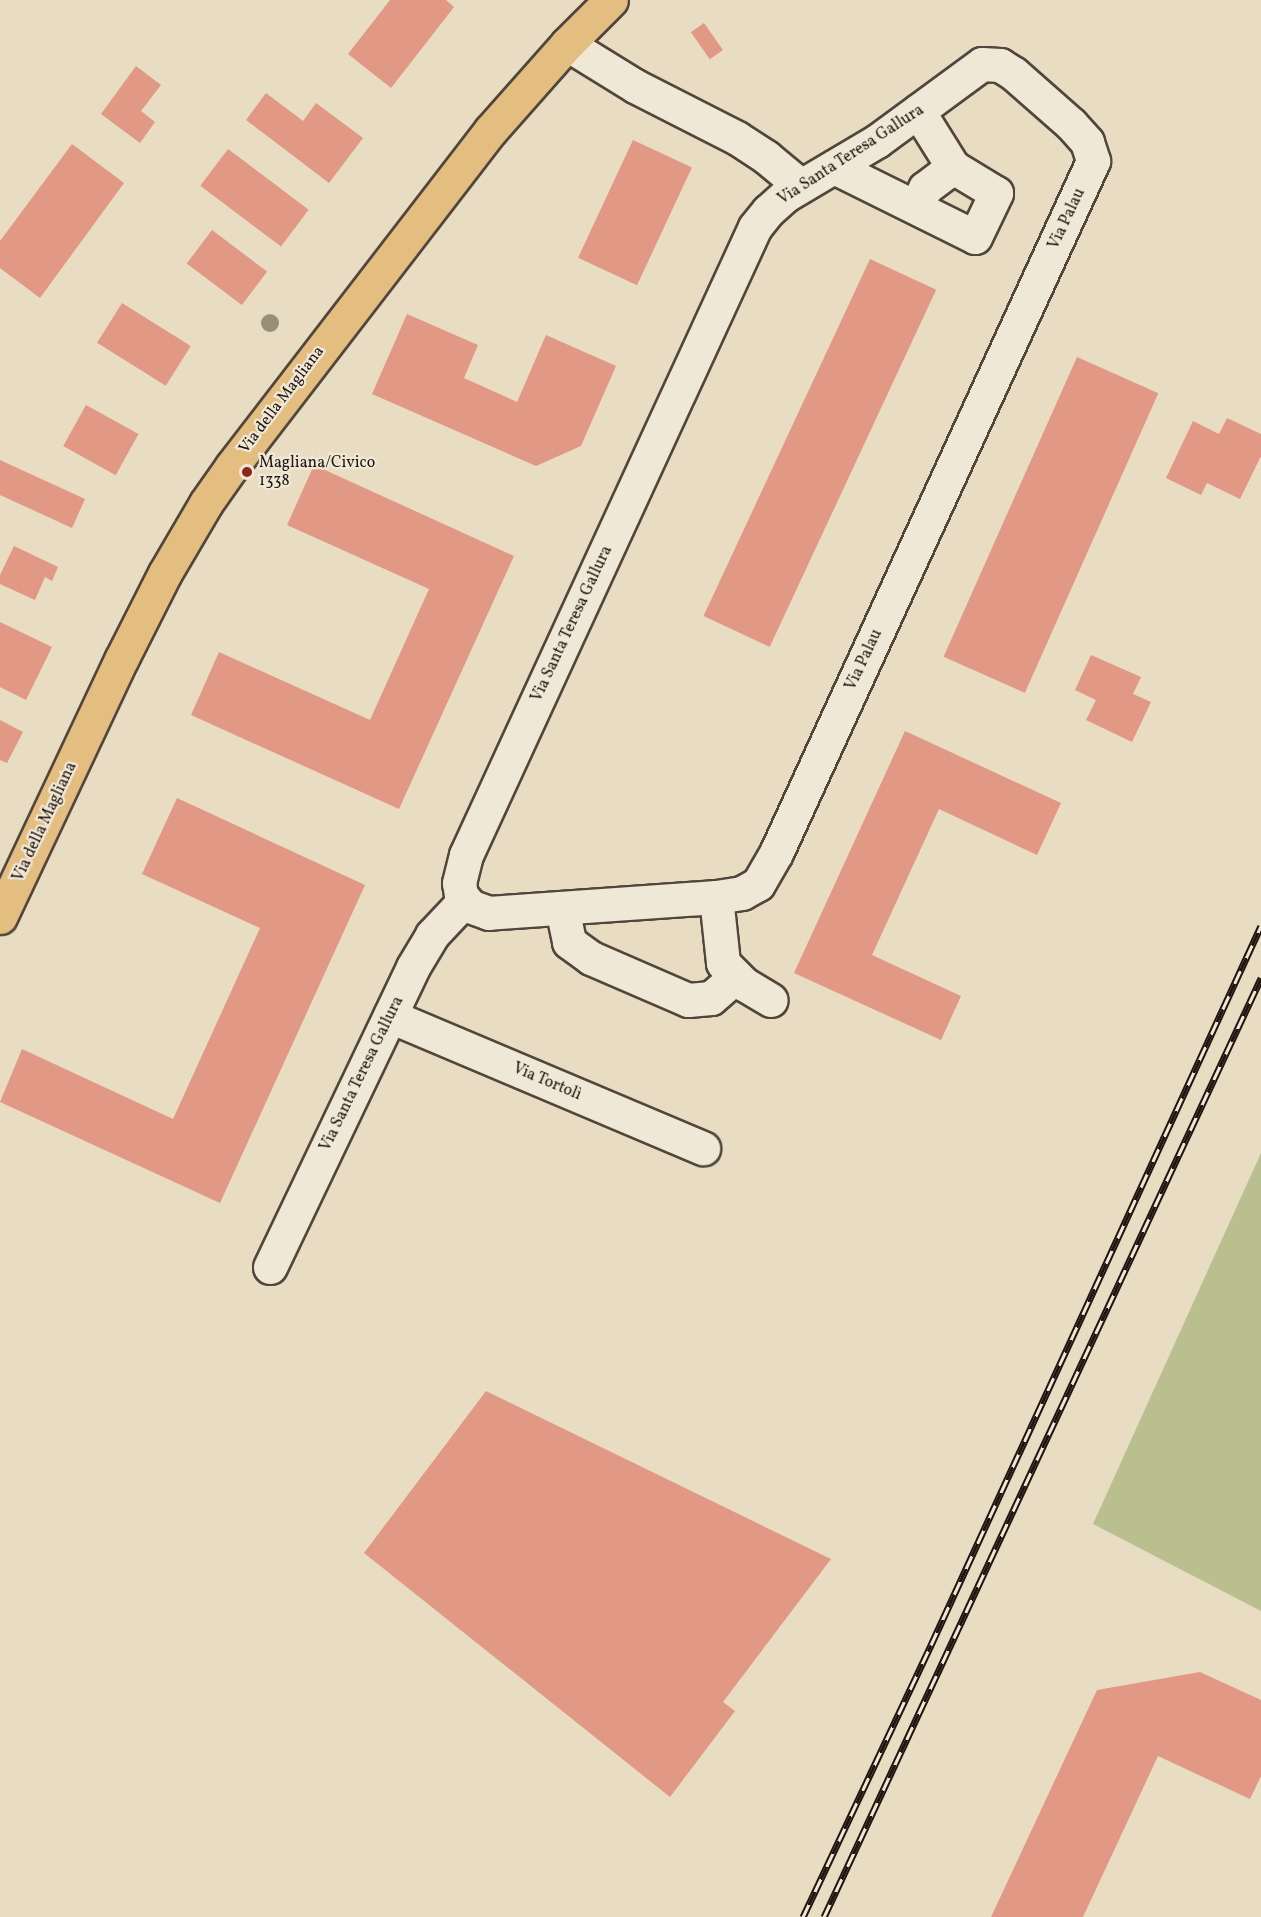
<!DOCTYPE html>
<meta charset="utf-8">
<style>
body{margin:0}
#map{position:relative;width:1261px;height:1917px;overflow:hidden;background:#e8dcc2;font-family:Vollkorn,serif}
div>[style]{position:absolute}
.green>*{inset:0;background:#babf90}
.building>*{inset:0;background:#e19884;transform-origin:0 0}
.roads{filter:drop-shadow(2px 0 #52463c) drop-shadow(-2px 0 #52463c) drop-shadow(0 2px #52463c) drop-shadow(0 -2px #52463c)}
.minor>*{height:33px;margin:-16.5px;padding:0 16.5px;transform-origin:16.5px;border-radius:16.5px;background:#f0e8d7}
.major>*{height:33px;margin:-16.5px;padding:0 16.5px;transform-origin:16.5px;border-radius:16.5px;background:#e4be81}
.rail>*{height:7px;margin-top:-3.5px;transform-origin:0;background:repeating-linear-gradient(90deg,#f0e8d7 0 14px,#20140f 0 28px);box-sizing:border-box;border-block:2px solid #20140f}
.trees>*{width:18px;height:18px;margin:-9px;border-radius:50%;background:#988f78}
.dots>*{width:16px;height:16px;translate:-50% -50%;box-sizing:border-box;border:3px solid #f0e8d7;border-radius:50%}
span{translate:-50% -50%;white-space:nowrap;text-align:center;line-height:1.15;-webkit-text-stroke:4.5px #f0e8d7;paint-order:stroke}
.street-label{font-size:16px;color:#20140f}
.poi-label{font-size:16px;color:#20140f}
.left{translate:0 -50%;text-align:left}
</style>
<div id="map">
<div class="green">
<div style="clip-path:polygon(1261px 1153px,1261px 1611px,1093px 1524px)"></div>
</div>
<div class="building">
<div style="clip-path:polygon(390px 0,446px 0,454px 7px,391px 88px,348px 54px)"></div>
<div style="left:704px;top:23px;width:33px;height:16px;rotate:55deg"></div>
<div style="clip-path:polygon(136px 66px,161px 85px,141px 111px,155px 122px,140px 143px,101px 114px)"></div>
<div style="clip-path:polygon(266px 93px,303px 121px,316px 103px,363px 138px,329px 183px,246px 120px)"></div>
<div style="left:633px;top:140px;width:65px;height:130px;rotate:25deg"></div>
<div style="clip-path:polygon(72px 144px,124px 183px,40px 298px,0 268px,0 241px)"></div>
<div style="left:228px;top:149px;width:101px;height:46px;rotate:37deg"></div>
<div style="left:212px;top:230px;width:69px;height:42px;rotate:37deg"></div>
<div style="left:870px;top:259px;width:73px;height:394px;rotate:25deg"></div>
<div style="left:122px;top:303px;width:81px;height:47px;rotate:32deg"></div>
<div style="clip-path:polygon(407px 314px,478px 345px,464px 378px,517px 402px,546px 335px,616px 366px,581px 446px,536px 466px,372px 394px)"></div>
<div style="left:1077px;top:357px;width:89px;height:328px;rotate:24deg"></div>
<div style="left:86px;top:405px;width:60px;height:47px;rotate:29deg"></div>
<div style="clip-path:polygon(1227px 418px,1261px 434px,1261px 456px,1240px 499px,1207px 483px,1201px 495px,1166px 478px,1193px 421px,1219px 434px)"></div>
<div style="clip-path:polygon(0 460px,85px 499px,72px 528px,0 495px)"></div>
<div style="clip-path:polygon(314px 465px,514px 556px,399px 809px,191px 715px,219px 652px,370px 720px,429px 589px,287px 525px)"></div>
<div style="clip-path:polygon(14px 546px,58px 567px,52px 581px,45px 577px,35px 600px,0 584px,0 575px)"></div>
<div style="clip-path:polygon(0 622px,52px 647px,26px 700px,0 687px)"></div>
<div style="clip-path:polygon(1091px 655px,1141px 677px,1133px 694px,1151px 702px,1132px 742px,1086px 720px,1096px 700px,1075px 690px)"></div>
<div style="clip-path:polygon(0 720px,23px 732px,7px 763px,0 760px)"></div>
<div style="clip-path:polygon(905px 731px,1061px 803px,1037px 855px,939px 809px,872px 955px,961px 996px,941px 1040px,794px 973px)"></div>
<div style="clip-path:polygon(177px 798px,365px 885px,220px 1203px,0 1102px,22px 1049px,173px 1119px,260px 928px,142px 874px)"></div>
<div style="clip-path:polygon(486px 1391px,831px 1559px,723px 1702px,735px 1711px,670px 1797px,364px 1553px)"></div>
<div style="clip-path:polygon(1200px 1672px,1261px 1700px,1261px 1776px,1250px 1799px,1158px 1756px,1083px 1917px,991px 1917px,1097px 1690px)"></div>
</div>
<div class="roads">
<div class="minor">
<div style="left:567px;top:44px;width:80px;rotate:31.7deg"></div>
<div style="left:635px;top:86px;width:114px;rotate:27deg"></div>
<div style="left:737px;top:138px;width:35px;rotate:33deg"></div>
<div style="left:766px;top:157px;width:45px;rotate:39.6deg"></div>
<div style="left:982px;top:64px;width:18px;rotate:3deg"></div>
<div style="left:1000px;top:65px;width:15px;rotate:32deg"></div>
<div style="left:1013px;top:73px;width:77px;rotate:41.3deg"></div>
<div style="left:1071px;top:124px;width:24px;rotate:48deg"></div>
<div style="left:1087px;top:142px;width:20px;rotate:72deg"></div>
<div style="left:1093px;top:161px;width:761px;rotate:114.61deg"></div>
<div style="left:776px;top:853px;width:36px;rotate:120deg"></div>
<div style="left:758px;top:884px;width:18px;rotate:151deg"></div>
<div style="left:742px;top:893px;width:26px;rotate:171deg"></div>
<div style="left:716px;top:897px;width:228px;rotate:176deg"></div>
<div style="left:489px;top:913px;width:20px;rotate:-160deg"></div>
<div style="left:470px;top:906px;width:14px;rotate:-129deg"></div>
<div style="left:461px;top:895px;width:12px;rotate:-99deg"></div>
<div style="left:459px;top:883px;width:29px;rotate:-76deg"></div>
<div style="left:466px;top:855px;width:691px;rotate:-65.29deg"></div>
<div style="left:755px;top:227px;width:21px;rotate:-51deg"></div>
<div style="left:768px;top:211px;width:24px;rotate:-42deg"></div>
<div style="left:786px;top:195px;width:106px;rotate:-30.7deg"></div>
<div style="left:877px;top:141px;width:130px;rotate:-36.3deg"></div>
<div style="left:918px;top:111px;width:66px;rotate:58deg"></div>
<div style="left:834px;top:167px;width:157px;rotate:26.4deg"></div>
<div style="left:975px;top:237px;width:49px;rotate:-64.5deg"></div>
<div style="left:996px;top:193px;width:50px;rotate:-148.8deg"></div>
<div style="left:953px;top:167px;width:35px;rotate:143deg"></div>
<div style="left:925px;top:188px;width:21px;rotate:115deg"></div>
<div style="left:716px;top:897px;width:66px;rotate:83.9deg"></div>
<div style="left:723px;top:963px;width:30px;rotate:45deg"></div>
<div style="left:744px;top:984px;width:31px;rotate:31deg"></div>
<div style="left:562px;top:908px;width:35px;rotate:78deg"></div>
<div style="left:569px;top:942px;width:27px;rotate:36deg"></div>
<div style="left:591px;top:958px;width:106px;rotate:23.4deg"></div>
<div style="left:688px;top:1000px;width:23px;rotate:-5deg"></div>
<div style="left:711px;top:998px;width:33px;rotate:-41deg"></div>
<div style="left:390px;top:1016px;width:340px;rotate:22.9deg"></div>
<div style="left:270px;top:1267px;width:332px;rotate:-64.5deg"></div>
<div style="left:413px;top:967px;width:37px;rotate:-59deg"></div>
<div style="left:432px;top:935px;width:47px;rotate:-46.7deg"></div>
</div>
<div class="major">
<div style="left:0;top:917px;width:284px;rotate:-64.8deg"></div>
<div style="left:121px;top:660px;width:97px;rotate:-63.2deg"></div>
<div style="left:165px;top:573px;width:81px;rotate:-59.6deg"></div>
<div style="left:206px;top:503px;width:45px;rotate:-54.9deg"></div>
<div style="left:232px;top:466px;width:423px;rotate:-52.4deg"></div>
<div style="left:490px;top:131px;width:116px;rotate:-48.5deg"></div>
<div style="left:567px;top:44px;width:62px;rotate:-45deg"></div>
</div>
</div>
<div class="rail">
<div style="left:803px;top:1917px;width:301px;rotate:-64.8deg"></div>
<div style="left:931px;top:1645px;width:791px;rotate:-65.35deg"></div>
<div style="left:824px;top:1917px;width:1036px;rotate:-65.04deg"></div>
</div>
<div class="trees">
<div style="left:270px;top:323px"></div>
</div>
<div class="dots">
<div style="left:247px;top:472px;background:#8f2418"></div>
</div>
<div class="street-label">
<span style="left:851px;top:155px;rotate:-33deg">Via Santa Teresa Gallura</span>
<span style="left:1067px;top:219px;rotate:-65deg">Via Palau</span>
<span style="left:282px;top:400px;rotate:-53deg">Via della Magliana</span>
<span style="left:572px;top:624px;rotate:-65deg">Via Santa Teresa Gallura</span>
<span style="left:864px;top:660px;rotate:-65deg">Via Palau</span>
<span style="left:45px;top:822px;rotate:-65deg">Via della Magliana</span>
<span style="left:362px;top:1074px;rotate:-64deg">Via Santa Teresa Gallura</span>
<span style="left:547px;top:1082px;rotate:23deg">Via Tortolì</span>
</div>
<div class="poi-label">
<span class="left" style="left:259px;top:472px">Magliana/Civico<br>1338</span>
</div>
</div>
